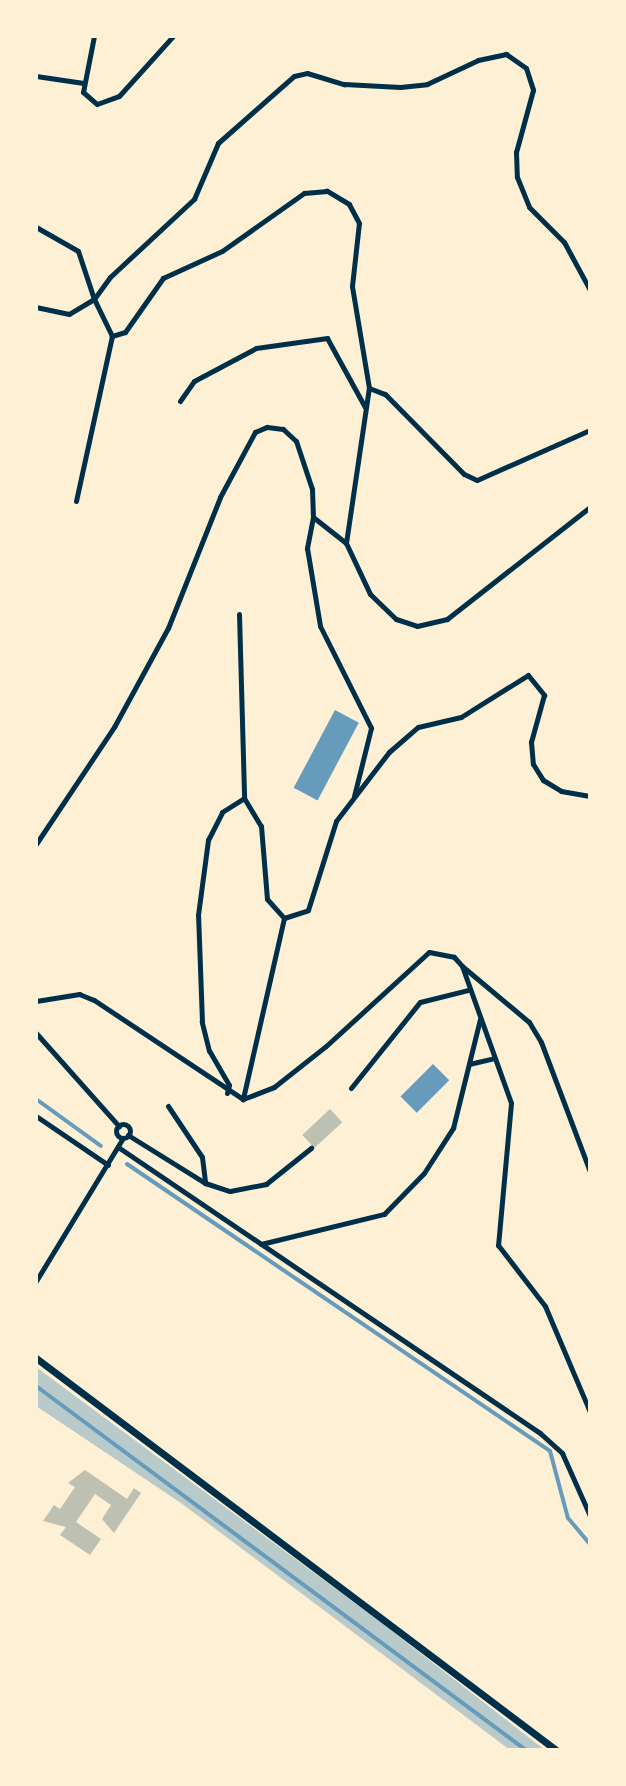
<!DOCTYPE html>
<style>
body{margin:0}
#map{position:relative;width:626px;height:1786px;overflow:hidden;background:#fdf0d5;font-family:Arial,sans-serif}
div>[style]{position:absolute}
.green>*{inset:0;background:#b9caca}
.water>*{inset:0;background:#669bbc;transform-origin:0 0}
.stream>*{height:4px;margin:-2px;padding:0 2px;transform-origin:2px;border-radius:2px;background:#669bbc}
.building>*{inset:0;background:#bec0b2;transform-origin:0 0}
.minor>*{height:5px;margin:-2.5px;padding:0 2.5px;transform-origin:2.5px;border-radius:2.5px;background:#003049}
.minor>.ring{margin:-2.5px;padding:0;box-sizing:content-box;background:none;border:5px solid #003049;border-radius:50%}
.tertiary>*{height:7px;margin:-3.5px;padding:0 3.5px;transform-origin:3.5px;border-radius:3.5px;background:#003049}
span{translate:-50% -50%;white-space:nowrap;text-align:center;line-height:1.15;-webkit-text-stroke:6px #fdf0d5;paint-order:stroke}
.frame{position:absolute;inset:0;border:38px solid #fdf0d5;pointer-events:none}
</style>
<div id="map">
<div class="green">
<div style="clip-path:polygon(36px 1367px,375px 1618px,545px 1750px,510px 1750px,181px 1503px,36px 1406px)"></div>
</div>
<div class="water">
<div style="left:335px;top:710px;width:27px;height:88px;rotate:28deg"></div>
<div style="left:433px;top:1064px;width:23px;height:46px;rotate:45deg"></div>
</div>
<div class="stream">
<div style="left:36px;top:1099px;width:80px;rotate:35.9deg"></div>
<div style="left:127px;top:1164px;width:511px;rotate:34.16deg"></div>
<div style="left:550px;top:1451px;width:69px;rotate:75deg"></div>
<div style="left:568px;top:1518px;width:34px;rotate:50deg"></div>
<div style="left:36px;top:1386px;width:610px;rotate:36.61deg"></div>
</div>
<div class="building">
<div style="left:330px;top:1109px;width:18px;height:38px;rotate:47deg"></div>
<div style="clip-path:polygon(85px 1470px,127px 1499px,134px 1488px,141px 1493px,114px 1533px,102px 1519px,111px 1505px,95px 1494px,76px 1522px,101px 1539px,90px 1555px,60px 1535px,66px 1527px,43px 1521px,54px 1505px,60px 1509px,75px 1487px,68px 1483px)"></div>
</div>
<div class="minor">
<div style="left:94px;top:36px;width:57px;rotate:101.1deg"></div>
<div style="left:83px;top:92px;width:18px;rotate:41deg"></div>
<div style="left:97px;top:104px;width:23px;rotate:-20deg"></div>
<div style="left:119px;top:96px;width:81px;rotate:-48deg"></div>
<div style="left:36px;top:76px;width:48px;rotate:8.5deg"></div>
<div style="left:36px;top:227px;width:48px;rotate:29.7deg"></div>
<div style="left:78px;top:251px;width:51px;rotate:71.6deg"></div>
<div style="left:94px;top:299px;width:29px;rotate:149deg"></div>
<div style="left:69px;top:314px;width:34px;rotate:-168deg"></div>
<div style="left:369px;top:388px;width:17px;rotate:21deg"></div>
<div style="left:385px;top:394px;width:112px;rotate:45.4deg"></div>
<div style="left:464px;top:474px;width:14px;rotate:25deg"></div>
<div style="left:477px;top:480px;width:124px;rotate:-23.9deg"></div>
<div style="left:180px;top:401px;width:24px;rotate:-55deg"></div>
<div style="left:194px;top:381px;width:70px;rotate:-28deg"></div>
<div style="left:256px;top:348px;width:72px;rotate:-8deg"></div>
<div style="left:327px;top:338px;width:79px;rotate:61.2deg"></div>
<div style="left:76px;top:501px;width:169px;rotate:-77.7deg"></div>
<div style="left:313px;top:517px;width:32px;rotate:101deg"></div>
<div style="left:307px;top:548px;width:79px;rotate:80.5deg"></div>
<div style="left:320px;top:626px;width:114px;rotate:63.4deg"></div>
<div style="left:371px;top:728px;width:70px;rotate:104deg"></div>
<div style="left:346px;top:543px;width:56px;rotate:64.8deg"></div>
<div style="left:370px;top:594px;width:36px;rotate:44deg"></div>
<div style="left:396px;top:619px;width:22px;rotate:18deg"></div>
<div style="left:417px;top:626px;width:31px;rotate:-13deg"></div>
<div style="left:447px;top:619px;width:182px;rotate:-38.1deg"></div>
<div style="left:239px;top:614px;width:184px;rotate:88.4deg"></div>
<div style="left:244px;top:798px;width:33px;rotate:59deg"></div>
<div style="left:261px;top:826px;width:73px;rotate:85.3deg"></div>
<div style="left:267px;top:899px;width:25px;rotate:48deg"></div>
<div style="left:284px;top:918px;width:186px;rotate:102.8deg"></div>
<div style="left:36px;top:844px;width:141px;rotate:-56.3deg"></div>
<div style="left:114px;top:727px;width:113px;rotate:-61.4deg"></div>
<div style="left:168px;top:628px;width:141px;rotate:-68.3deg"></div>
<div style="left:220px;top:497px;width:74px;rotate:-61.7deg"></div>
<div style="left:255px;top:432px;width:13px;rotate:-23deg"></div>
<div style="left:267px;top:427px;width:16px;rotate:7deg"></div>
<div style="left:283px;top:429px;width:18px;rotate:43deg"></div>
<div style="left:296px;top:441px;width:51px;rotate:71.6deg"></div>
<div style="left:312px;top:489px;width:28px;rotate:88deg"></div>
<div style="left:313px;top:517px;width:42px;rotate:38.2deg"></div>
<div style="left:346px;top:543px;width:157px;rotate:-81.6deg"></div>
<div style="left:369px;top:388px;width:103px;rotate:-99.5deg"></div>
<div style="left:352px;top:286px;width:63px;rotate:-83.7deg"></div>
<div style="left:359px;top:223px;width:21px;rotate:-118deg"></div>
<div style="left:349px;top:204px;width:26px;rotate:-149deg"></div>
<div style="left:327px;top:191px;width:23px;rotate:175deg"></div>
<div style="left:304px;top:193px;width:100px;rotate:144.7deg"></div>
<div style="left:222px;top:251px;width:65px;rotate:155.4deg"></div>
<div style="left:163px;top:278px;width:66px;rotate:125.1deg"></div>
<div style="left:125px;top:332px;width:14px;rotate:163deg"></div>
<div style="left:112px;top:336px;width:41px;rotate:-115.9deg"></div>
<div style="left:94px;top:299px;width:27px;rotate:-54deg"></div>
<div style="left:110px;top:277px;width:115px;rotate:-42.9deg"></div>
<div style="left:194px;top:199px;width:61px;rotate:-66.8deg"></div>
<div style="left:218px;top:143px;width:101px;rotate:-41.4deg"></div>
<div style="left:294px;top:76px;width:13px;rotate:-13deg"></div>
<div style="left:307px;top:73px;width:39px;rotate:17deg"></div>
<div style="left:344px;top:84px;width:56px;rotate:3.1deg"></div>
<div style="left:400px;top:87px;width:27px;rotate:-6deg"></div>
<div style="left:427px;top:84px;width:56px;rotate:-25.2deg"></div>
<div style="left:478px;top:60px;width:29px;rotate:-12deg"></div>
<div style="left:506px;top:54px;width:24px;rotate:35deg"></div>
<div style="left:526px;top:68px;width:23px;rotate:72deg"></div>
<div style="left:533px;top:90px;width:64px;rotate:105.3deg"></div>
<div style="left:516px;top:152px;width:25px;rotate:88deg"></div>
<div style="left:517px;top:177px;width:32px;rotate:68deg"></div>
<div style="left:529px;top:207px;width:49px;rotate:45deg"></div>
<div style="left:564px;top:242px;width:55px;rotate:61.6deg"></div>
<div style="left:284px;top:918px;width:25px;rotate:-18deg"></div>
<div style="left:308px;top:910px;width:93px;rotate:-72.5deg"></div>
<div style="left:336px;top:821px;width:87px;rotate:-52.5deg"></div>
<div style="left:389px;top:752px;width:38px;rotate:-41deg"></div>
<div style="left:418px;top:727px;width:44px;rotate:-13.1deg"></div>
<div style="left:461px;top:717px;width:79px;rotate:-32.1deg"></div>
<div style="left:528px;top:675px;width:26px;rotate:51deg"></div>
<div style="left:544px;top:695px;width:49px;rotate:105.5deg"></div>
<div style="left:531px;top:742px;width:22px;rotate:85deg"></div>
<div style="left:533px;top:764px;width:19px;rotate:58deg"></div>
<div style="left:543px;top:780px;width:21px;rotate:31deg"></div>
<div style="left:561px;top:791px;width:29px;rotate:10deg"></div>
<div style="left:462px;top:966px;width:87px;rotate:39.9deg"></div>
<div style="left:529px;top:1022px;width:23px;rotate:59deg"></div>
<div style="left:541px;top:1042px;width:139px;rotate:69.3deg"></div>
<div style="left:36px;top:1001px;width:44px;rotate:-9.2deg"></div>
<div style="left:79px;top:994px;width:16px;rotate:22deg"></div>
<div style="left:94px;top:1000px;width:179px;rotate:33.6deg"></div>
<div style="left:243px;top:1099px;width:33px;rotate:-21deg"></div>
<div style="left:274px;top:1087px;width:66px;rotate:-38.3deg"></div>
<div style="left:326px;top:1046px;width:139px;rotate:-42.4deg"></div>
<div style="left:429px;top:952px;width:25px;rotate:11deg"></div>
<div style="left:454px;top:957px;width:12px;rotate:48deg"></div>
<div style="left:462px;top:966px;width:145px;rotate:70.3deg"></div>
<div style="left:511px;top:1103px;width:143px;rotate:95.2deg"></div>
<div style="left:498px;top:1245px;width:77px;rotate:52.4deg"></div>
<div style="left:545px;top:1306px;width:115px;rotate:67deg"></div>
<div style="left:36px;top:1033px;width:125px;rotate:48.3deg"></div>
<div style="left:469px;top:1064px;width:26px;rotate:-13deg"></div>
<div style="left:351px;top:1088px;width:110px;rotate:-51.3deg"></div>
<div style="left:420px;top:1002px;width:49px;rotate:-14deg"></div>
<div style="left:227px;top:1093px;width:8px;rotate:-76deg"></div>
<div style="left:229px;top:1085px;width:39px;rotate:-120deg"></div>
<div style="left:209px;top:1051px;width:30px;rotate:-104deg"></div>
<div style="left:202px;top:1022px;width:107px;rotate:-92.1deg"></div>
<div style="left:198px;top:915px;width:76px;rotate:-82.4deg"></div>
<div style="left:208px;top:840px;width:31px;rotate:-63deg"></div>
<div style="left:222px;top:812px;width:26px;rotate:-32deg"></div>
<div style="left:168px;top:1106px;width:61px;rotate:56.3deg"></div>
<div style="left:202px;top:1157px;width:26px;rotate:83deg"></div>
<div style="left:36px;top:1116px;width:87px;rotate:34.2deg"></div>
<div class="ring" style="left:116px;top:1124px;width:9px;height:9px"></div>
<div style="left:128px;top:1135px;width:91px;rotate:31.9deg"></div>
<div style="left:205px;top:1183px;width:26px;rotate:18deg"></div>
<div style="left:230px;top:1191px;width:37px;rotate:-11deg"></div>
<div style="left:266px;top:1184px;width:58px;rotate:-38.7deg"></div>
<div style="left:118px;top:1147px;width:510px;rotate:34.13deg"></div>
<div style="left:540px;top:1433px;width:30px;rotate:42deg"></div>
<div style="left:562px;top:1453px;width:69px;rotate:66deg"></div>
<div style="left:261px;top:1244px;width:127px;rotate:-13.7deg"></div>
<div style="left:384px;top:1214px;width:57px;rotate:-45.7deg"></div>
<div style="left:424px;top:1173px;width:54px;rotate:-57.2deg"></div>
<div style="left:453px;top:1128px;width:112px;rotate:-76.1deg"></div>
<div style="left:36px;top:1281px;width:167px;rotate:-58.7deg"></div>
</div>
<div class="tertiary">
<div style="left:36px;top:1358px;width:651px;rotate:37.01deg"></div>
</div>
<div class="frame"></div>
</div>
